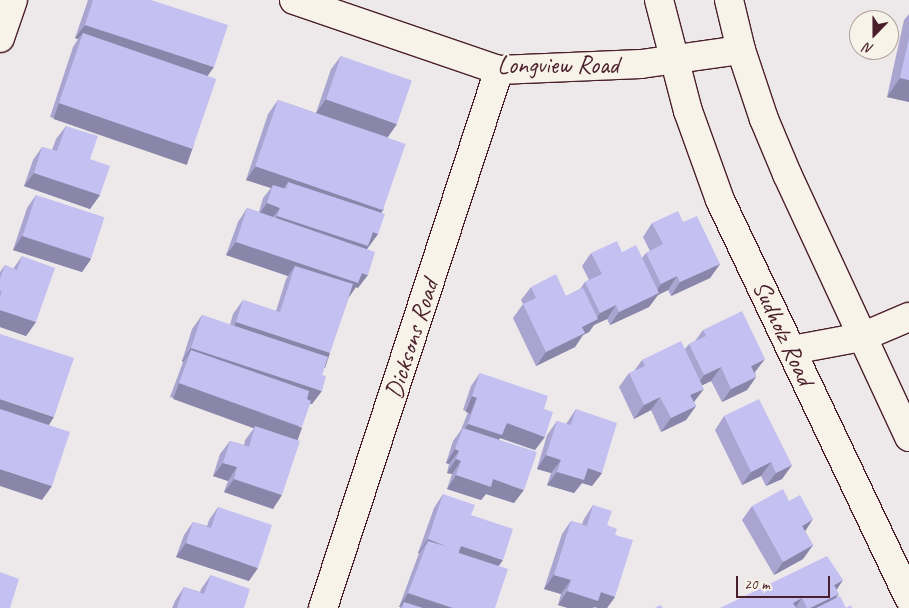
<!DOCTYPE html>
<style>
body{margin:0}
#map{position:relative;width:909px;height:608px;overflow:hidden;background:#ede9ea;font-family:Caveat,sans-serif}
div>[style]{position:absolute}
.roads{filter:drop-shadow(1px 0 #4a1f2b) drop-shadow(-1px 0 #4a1f2b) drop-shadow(0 1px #4a1f2b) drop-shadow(0 -1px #4a1f2b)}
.minor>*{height:28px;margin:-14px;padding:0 14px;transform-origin:14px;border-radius:14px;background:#f7f3e8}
.major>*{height:28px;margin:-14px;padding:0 14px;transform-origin:14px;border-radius:14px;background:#f7f3e8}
.wall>*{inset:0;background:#a9a5d0}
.shaded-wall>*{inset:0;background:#8986a9;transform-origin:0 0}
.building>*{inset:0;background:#c4c0f2;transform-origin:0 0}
span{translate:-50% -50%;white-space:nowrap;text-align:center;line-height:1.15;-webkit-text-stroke:4.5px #f7f3e8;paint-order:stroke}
.street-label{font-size:25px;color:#4a1f2b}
.north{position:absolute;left:849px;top:10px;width:50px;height:50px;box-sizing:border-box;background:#f7f3e8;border:1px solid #b29e9c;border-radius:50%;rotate:202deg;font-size:14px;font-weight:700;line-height:20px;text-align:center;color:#4a1f2b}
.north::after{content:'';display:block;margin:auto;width:18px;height:22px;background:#4a1f2b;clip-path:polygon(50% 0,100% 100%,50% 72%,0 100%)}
.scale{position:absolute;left:736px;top:576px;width:94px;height:22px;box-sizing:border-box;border:2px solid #4a1f2b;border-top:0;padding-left:6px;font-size:15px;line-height:18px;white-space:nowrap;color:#4a1f2b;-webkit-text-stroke:4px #f7f3e8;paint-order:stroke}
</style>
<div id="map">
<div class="roads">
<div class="minor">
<div style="left:294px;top:0;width:217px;rotate:18.9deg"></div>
<div style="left:499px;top:70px;width:142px;rotate:-2.4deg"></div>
<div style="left:641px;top:64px;width:101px;rotate:-8deg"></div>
<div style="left:0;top:38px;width:40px;rotate:-71.1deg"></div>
<div style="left:862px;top:337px;width:51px;rotate:-23.1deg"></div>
<div style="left:323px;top:608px;width:566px;rotate:-71.89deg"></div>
</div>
<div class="major">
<div style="left:659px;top:0;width:115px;rotate:75.4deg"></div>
<div style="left:688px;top:111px;width:95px;rotate:70.2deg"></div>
<div style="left:720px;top:200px;width:441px;rotate:64.6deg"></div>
<div style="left:729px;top:0;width:51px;rotate:76.5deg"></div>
<div style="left:741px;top:50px;width:73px;rotate:71.6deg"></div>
<div style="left:764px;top:119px;width:60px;rotate:67.3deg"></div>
<div style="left:787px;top:174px;width:290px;rotate:65.1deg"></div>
<div style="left:792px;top:350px;width:71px;rotate:-10.5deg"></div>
</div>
</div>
<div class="wall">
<div style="clip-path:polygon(88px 0,151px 0,208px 75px,193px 148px,184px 161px,50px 117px,73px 47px,78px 39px,75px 38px)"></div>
<div style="clip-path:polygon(909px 14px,909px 102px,887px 97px,904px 20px)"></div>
<div style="clip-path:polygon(341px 56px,388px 137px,381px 213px,378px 234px,367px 249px,358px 288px,356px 287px,349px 297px,328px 357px,312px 404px,310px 404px,293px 439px,273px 509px,224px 492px,228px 481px,213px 476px,220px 454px,230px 441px,244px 445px,245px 440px,255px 427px,170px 397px,183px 362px,182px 361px,192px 329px,202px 315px,230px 325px,233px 314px,243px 300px,276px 311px,286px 279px,288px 276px,226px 255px,238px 222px,247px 208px,259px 212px,263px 198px,271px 188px,246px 180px,268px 114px,278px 100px,316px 113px,331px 69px)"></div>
<div style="clip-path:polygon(66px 126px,90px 159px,100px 195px,90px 209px,24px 186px,33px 160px,42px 147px,52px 150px,56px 139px)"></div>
<div style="clip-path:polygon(36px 195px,91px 259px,82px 272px,13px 250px,27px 208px)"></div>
<div style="clip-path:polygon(683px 222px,720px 264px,710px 278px,671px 296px,668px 290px,658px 295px,649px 307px,610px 325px,607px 319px,594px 325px,589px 332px,583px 335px,575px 347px,536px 366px,513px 318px,523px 304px,521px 300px,531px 287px,566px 296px,580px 289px,585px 282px,589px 280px,582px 266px,591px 253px,622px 252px,642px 258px,646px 253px,650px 251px,643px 237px,652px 223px)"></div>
<div style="clip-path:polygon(22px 256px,36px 322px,26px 336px,0 327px,0 272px,5px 265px,13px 269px)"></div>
<div style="clip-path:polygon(703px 330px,755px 372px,756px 377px,747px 390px,722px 402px,711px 381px,702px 385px,694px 402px,696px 406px,686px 420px,661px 432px,651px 410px,634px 419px,619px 387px,629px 373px,634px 371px,642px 360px,685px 349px,689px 344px,695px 341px)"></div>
<div style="clip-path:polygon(480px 373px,544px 409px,535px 450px,500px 438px,499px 440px,514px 503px,486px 494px,481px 500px,447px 489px,452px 474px,447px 473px,449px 464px,446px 463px,453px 441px,461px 430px,468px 412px,463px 410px,471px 386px)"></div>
<div style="clip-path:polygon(576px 409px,602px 473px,592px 486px,582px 483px,574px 493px,547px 485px,551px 473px,537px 469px,547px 435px,557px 421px,566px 424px)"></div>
<div style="clip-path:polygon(724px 416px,792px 465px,782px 479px,766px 486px,761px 476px,742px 485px,715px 430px)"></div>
<div style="clip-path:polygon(443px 494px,471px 515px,498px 566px,495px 608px,400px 608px,400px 607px,399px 607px,419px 553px,418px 553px,434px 508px)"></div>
<div style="clip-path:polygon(593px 505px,615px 535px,615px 597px,607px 608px,598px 608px,594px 607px,593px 608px,568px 608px,558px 605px,561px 594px,544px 589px,562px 534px,571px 521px,582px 524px,584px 519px)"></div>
<div style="clip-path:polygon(752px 506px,805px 531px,813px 545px,803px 559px,774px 575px,742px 520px)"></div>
<div style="clip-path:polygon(218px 507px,249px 581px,176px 557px,184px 535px,193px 522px,207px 526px,209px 520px)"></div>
<div style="clip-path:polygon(211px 575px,244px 608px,172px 608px,175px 601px,184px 587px,200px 592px,201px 589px)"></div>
<div style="clip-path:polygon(836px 590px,835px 599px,846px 608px,852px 608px,720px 608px)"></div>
</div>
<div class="shaded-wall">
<div style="clip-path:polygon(85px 25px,214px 67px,204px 81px,83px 33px,78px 39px,75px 38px)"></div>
<div style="clip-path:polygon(900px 78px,909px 80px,909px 102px,887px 97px)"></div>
<div style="clip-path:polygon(326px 99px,397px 124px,388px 137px,316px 113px)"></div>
<div style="left:59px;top:103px;width:141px;height:17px;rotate:19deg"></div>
<div style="clip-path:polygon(256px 166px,384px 209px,375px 222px,286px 189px,288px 182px,282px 191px,273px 185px,271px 188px,246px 180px)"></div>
<div style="clip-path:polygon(34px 173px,100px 195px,90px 209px,24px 186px)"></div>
<div style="clip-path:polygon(267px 203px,280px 208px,270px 221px,257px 217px)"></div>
<div style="clip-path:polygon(277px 216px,373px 232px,378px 234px,359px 260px,268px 229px)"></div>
<div style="clip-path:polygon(22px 236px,91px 259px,82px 272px,13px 250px)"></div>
<div style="clip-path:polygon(236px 242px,362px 273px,368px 275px,358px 288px,356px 287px,349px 297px,295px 266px,288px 276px,226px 255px)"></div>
<div style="clip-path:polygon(720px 264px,710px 278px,671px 296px,680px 282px)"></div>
<div style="clip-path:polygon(677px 276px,668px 290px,658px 295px,649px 307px,610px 325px,619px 312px,653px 296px,661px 284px)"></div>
<div style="clip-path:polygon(616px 305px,607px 319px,594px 325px,589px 332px,583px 335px,575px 347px,536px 366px,546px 352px,582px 327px,595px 320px,600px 313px)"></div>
<div style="clip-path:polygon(0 310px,36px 322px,26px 336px,0 327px)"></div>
<div style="left:236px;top:322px;width:99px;height:16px;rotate:18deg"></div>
<div style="clip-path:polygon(191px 348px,322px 391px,312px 404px,186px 363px,191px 350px,183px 362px,182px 361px)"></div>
<div style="clip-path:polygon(765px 359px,755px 372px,742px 379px,751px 366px)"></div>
<div style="clip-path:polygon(721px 367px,711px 381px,695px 389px,704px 375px)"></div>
<div style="clip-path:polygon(756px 377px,747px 390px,722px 402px,731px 389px)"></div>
<div style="left:179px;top:383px;width:131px;height:17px;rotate:20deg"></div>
<div style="clip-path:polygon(704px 389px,694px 402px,681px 408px,690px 395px)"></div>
<div style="left:472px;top:396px;width:5px;height:17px;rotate:22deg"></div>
<div style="clip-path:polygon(660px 397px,651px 410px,634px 419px,644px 405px)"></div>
<div style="clip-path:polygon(0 399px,54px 417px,45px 431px,0 416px)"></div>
<div style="clip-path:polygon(696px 406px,686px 420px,661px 432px,671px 418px)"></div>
<div style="clip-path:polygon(507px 423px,545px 437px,535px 450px,500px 438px,493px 449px,460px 435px,468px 424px)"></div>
<div style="clip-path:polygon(455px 449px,459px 451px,449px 464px,446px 463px)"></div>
<div style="clip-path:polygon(546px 455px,561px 460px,551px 473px,537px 469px)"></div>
<div style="clip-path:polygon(456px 459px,461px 461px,452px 474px,447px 473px)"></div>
<div style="clip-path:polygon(771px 462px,761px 476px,742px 485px,751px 472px)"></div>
<div style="clip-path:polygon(223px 463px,237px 467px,228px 481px,213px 476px)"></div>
<div style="clip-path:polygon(792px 465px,782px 479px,766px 486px,776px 473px)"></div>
<div style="clip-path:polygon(588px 468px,602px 473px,592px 486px,582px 483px,574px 493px,547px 485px,557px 472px)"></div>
<div style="clip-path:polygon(0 469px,52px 486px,42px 500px,0 486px)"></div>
<div style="clip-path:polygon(456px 475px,493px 479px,524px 490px,514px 503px,486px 494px,481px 500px,447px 489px)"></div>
<div style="clip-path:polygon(234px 479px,282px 495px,273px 509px,224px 492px)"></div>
<div style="clip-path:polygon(813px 519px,804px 533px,802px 526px)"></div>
<div style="clip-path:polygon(428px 539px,448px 547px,428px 541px,419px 553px,418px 553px)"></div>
<div style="clip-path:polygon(186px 543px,258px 568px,249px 581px,176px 557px)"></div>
<div style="clip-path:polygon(813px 545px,803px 559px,774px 575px,783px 562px)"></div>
<div style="clip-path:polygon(461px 546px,503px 560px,493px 574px,452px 560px)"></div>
<div style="clip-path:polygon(554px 575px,571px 580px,561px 594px,544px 589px)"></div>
<div style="clip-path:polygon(843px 580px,834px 594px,834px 585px)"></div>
<div style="clip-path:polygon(567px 591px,601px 592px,615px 597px,607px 608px,598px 608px,594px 607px,593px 608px,568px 608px,558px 605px)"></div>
<div style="clip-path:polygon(408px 593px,453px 608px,402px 608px,404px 602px,400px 607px,399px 607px)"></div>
<div style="clip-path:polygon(839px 594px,829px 608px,810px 608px)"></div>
<div style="clip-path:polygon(802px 598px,795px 608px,793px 603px)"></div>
</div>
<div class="building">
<div style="clip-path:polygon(93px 0,151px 0,228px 25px,214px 67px,85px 25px)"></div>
<div style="left:83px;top:33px;width:141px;height:74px;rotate:19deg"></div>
<div style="clip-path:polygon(909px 38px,909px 80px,900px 78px)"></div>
<div style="left:341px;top:56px;width:75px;height:46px;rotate:19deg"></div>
<div style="left:278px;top:100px;width:135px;height:70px;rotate:19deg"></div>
<div style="clip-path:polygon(66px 126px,98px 136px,90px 159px,110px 166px,100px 195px,34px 173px,42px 147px,57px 151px)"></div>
<div style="clip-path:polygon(288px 182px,385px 214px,378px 234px,373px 232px,368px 246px,277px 216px,280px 208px,267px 203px,273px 185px,286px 189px)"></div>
<div style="left:36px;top:195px;width:72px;height:43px;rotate:18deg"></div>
<div style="clip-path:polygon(247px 208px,375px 252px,368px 275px,362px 273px,358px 283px,236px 242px)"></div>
<div style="clip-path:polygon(678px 211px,683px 222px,697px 216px,720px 264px,680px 282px,677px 276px,661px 284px,646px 253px,663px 244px,652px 223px)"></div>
<div style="clip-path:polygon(617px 241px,622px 252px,636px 245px,659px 293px,619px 312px,616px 305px,600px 313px,585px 282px,602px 274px,591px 253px)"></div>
<div style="clip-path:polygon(22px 256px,55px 268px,36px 322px,0 310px,0 297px,2px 291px,0 291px,0 279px,5px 265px,17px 270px)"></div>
<div style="clip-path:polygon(295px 266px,353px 284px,330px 353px,236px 322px,243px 300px,280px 312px)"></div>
<div style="clip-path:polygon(556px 274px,566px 296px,583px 288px,598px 319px,582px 327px,585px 333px,546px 352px,523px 304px,536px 298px,531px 287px)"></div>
<div style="clip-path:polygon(742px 311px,765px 359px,751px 366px,756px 377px,731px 389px,721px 367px,704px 375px,689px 344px,706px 336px,703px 330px)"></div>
<div style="clip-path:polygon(202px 315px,328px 357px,322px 375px,326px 376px,322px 391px,191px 348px)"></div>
<div style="clip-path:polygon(0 334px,74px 358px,54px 417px,0 399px)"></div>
<div style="clip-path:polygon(681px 341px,704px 389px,690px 395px,696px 406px,671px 418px,660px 397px,644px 405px,629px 373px,645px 366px,642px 360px)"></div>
<div style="clip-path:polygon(191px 350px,309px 391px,307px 399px,311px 401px,302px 427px,179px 383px)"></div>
<div style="clip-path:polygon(480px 373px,548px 396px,544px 409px,553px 412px,545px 437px,507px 423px,502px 435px,468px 424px,477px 398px,472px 396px)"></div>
<div style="clip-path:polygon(759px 399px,792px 465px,776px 473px,771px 462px,751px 472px,724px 416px)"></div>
<div style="clip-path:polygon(0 409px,70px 432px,52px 486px,0 469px)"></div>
<div style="clip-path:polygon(576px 409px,617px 423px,602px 473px,588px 468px,584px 480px,557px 472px,561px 460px,546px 455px,557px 421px,571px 425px)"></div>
<div style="clip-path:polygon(255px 426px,300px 441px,282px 495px,234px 479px,237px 467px,223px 463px,230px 441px,249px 447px)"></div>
<div style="clip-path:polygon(463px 428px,537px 452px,524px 490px,493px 479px,491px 487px,456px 475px,461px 461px,456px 459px,459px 451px,455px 449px)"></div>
<div style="clip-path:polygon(783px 489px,789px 501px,800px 495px,813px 519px,802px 526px,813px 545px,783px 562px,752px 506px)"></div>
<div style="clip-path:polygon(443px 494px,475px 505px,471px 515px,513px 529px,503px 560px,461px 546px,459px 551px,459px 553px,508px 569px,495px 608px,453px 608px,408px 593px,428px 541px,448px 547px,428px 539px)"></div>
<div style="clip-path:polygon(593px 505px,612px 511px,607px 525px,617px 529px,615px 535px,633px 540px,615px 597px,601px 592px,598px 601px,567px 591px,571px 580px,554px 575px,571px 521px,587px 526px)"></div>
<div style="clip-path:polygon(218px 507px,272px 525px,258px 568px,186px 543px,193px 522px,211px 528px)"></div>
<div style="clip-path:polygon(827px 556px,843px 580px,834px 585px,839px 594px,810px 608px,807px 608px,802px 598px,793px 603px,796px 608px,720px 608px)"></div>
<div style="clip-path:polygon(0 572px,19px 579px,10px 608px,0 608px)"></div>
<div style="clip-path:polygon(211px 575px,250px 589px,244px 608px,177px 608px,184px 587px,204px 594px)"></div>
<div style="clip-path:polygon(840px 596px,846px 608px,851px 605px,852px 608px,816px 608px)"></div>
<div style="clip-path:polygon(404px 602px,423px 608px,402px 608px)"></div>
<div style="clip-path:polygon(660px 605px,663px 608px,655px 608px)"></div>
</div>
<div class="street-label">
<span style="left:558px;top:65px">Longview Road</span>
<span style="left:783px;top:333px;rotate:65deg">Sudholz Road</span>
<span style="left:412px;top:339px;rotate:-72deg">Dicksons Road</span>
</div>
<div class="north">N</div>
<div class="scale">20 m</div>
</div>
